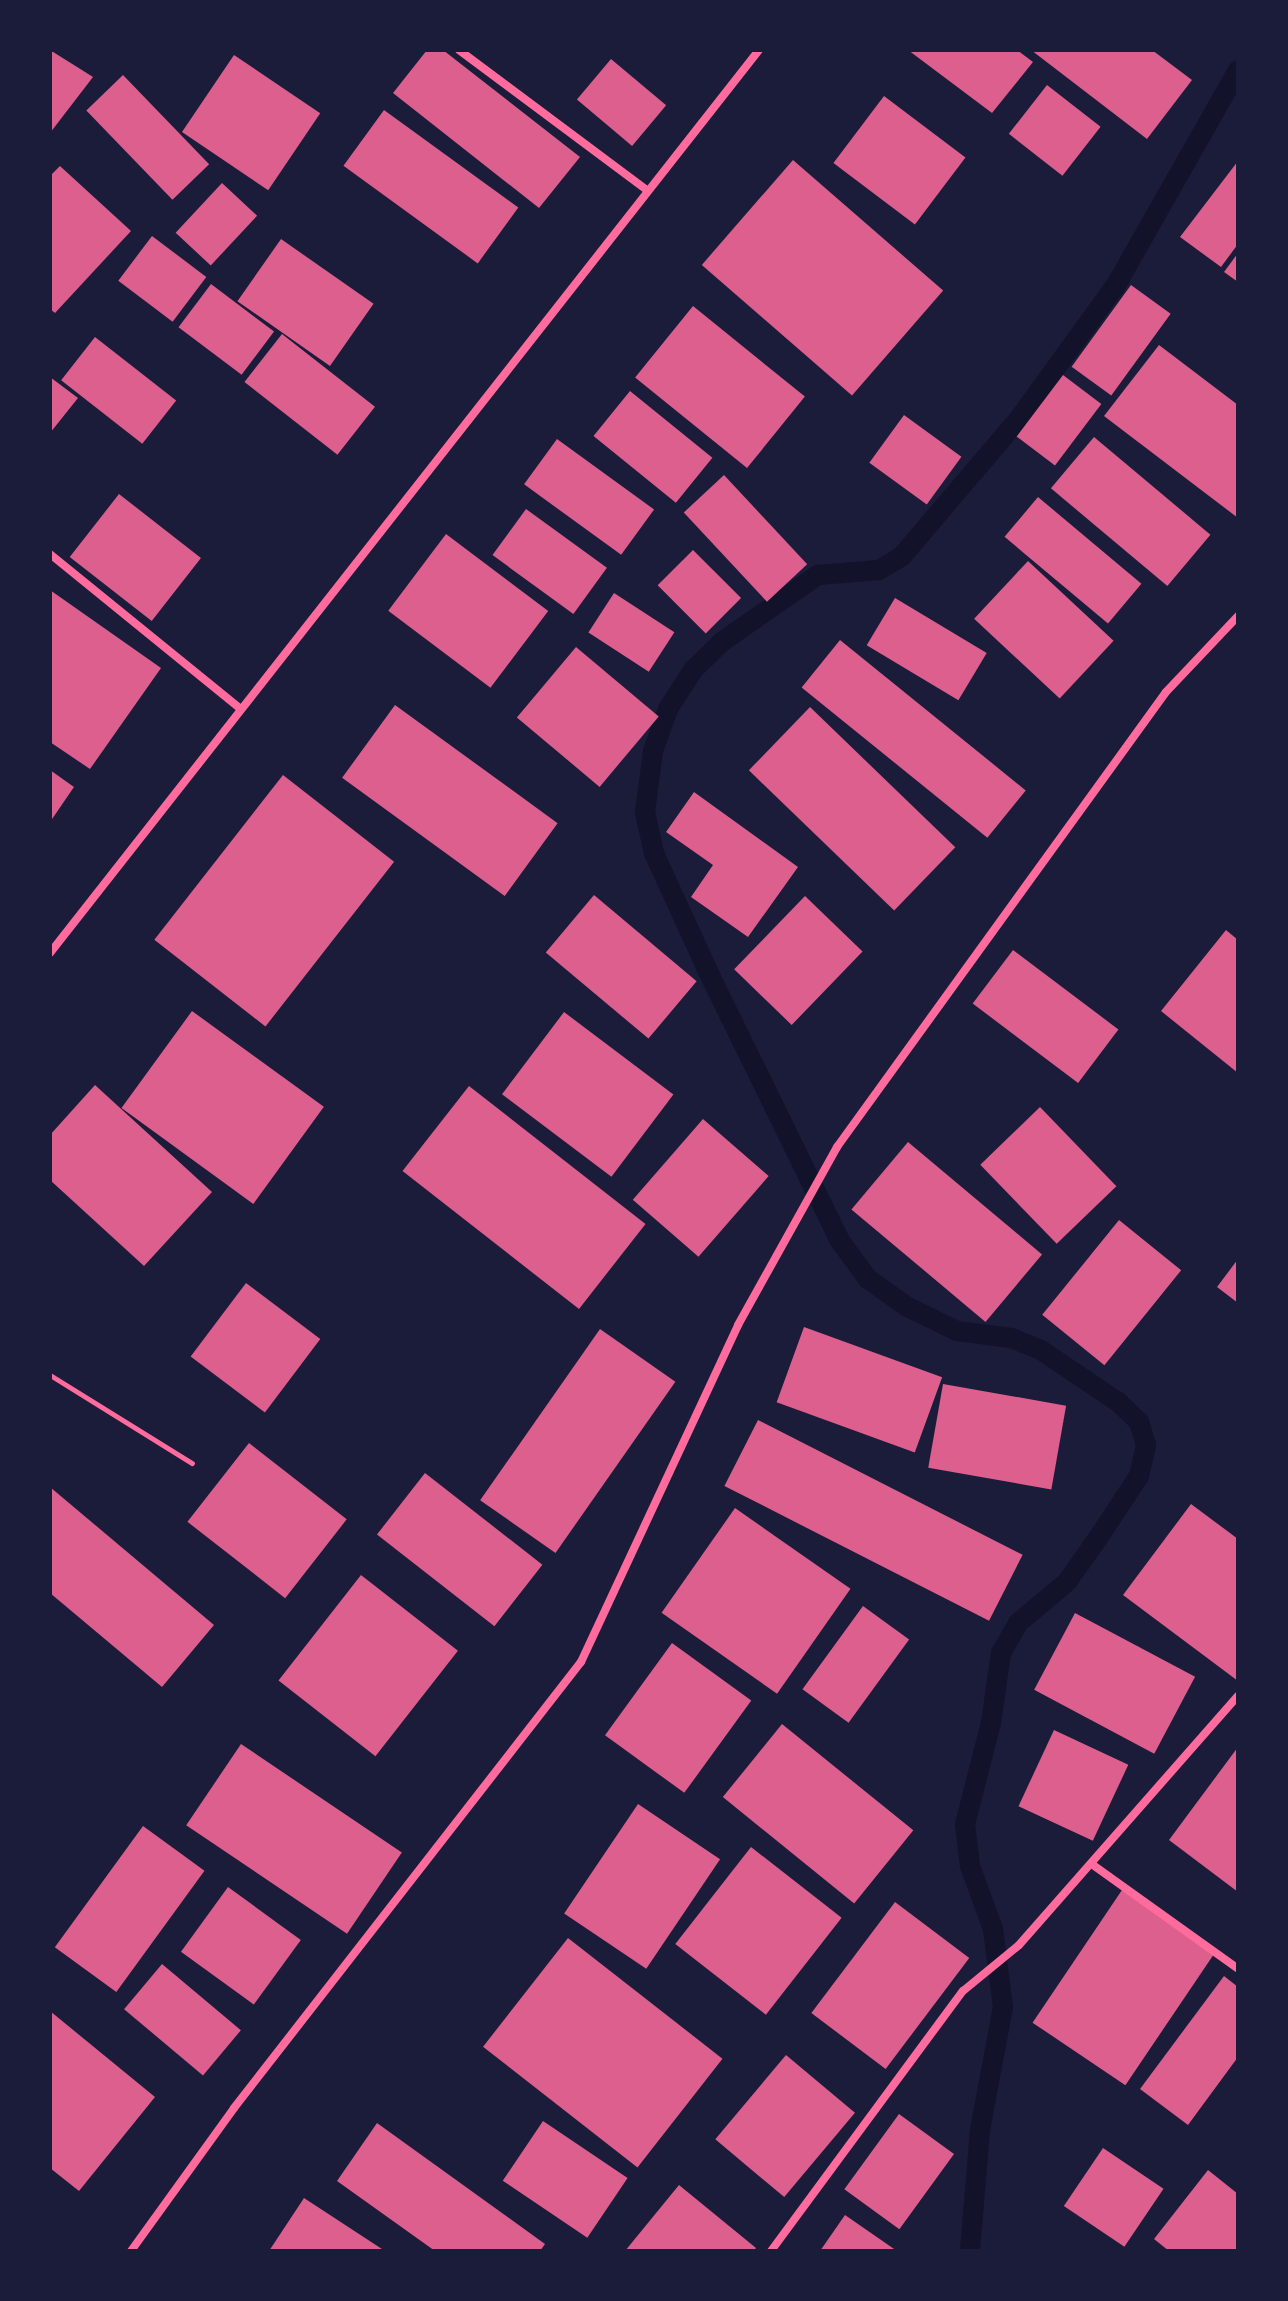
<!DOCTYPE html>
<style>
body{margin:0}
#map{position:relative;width:1288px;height:2301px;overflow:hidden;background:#1b1b3a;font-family:"PT Sans Narrow",sans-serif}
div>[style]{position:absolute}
.stream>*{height:20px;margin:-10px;padding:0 10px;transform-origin:10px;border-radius:10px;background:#12122b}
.building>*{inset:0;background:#dd5f8e;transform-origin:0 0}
.path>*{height:5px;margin:-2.5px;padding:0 2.5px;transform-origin:2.5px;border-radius:2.5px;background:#ff6b9d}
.minor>*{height:8px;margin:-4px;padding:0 4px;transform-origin:4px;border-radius:4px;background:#ff6b9d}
span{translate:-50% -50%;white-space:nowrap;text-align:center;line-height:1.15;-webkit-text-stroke:7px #1b1b3a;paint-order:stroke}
.frame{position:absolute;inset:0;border:52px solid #1b1b3a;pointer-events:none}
</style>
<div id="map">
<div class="stream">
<div style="left:970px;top:2251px;width:121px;rotate:-85.3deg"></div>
<div style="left:980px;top:2130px;width:125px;rotate:-79.4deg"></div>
<div style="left:1003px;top:2007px;width:79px;rotate:-97.3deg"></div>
<div style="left:993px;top:1929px;width:67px;rotate:-110.1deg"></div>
<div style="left:970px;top:1866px;width:42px;rotate:-96.8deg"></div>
<div style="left:965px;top:1824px;width:104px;rotate:-75.6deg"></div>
<div style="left:991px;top:1723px;width:71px;rotate:-81.9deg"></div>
<div style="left:1001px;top:1653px;width:34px;rotate:-60deg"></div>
<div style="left:1018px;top:1623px;width:64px;rotate:-39.9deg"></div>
<div style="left:1067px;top:1582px;width:54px;rotate:-54.8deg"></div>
<div style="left:1098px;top:1538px;width:74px;rotate:-56.5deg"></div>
<div style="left:1139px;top:1476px;width:32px;rotate:-77deg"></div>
<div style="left:1146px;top:1445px;width:24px;rotate:-107deg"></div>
<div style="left:1139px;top:1422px;width:29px;rotate:-136deg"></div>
<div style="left:1118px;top:1402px;width:93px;rotate:-146deg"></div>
<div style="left:1041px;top:1350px;width:32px;rotate:-158deg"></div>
<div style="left:1011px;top:1338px;width:54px;rotate:-172.6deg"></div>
<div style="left:957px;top:1331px;width:57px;rotate:-153.9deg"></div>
<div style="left:906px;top:1306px;width:47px;rotate:-144.6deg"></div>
<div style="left:868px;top:1279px;width:47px;rotate:-126.4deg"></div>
<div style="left:840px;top:1241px;width:303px;rotate:-116.1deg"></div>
<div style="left:707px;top:969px;width:128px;rotate:-114.6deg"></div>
<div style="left:654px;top:853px;width:42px;rotate:-102.4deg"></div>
<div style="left:645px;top:812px;width:62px;rotate:-82.5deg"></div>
<div style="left:653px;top:751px;width:45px;rotate:-70.3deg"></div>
<div style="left:668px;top:709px;width:46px;rotate:-57.3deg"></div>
<div style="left:693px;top:670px;width:42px;rotate:-44deg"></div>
<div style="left:723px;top:641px;width:116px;rotate:-34.8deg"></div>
<div style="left:818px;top:575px;width:61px;rotate:-4.7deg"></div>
<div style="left:879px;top:570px;width:27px;rotate:-31deg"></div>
<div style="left:902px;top:556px;width:184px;rotate:-49.6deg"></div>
<div style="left:1021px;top:416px;width:162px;rotate:-54.1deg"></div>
<div style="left:1116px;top:285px;width:247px;rotate:-60.4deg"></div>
</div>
<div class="building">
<div style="clip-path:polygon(50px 50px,93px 77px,50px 133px)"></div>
<div style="clip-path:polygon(427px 50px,443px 50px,580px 157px,539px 208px,393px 93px)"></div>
<div style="clip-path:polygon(908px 50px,1017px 50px,1033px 62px,992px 113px)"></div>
<div style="clip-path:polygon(1031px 50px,1152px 50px,1192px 80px,1147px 139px)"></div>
<div style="left:234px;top:55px;width:104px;height:93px;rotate:34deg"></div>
<div style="left:611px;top:59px;width:72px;height:53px;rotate:40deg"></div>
<div style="left:123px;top:75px;width:124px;height:51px;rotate:46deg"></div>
<div style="left:1047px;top:85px;width:68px;height:62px;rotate:38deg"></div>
<div style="left:884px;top:96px;width:102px;height:84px;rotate:37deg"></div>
<div style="left:384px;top:110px;width:166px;height:69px;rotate:36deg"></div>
<div style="left:793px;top:160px;width:199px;height:139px;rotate:41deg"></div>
<div style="clip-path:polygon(1238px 161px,1238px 244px,1221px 267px,1180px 237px)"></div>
<div style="clip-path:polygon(60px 166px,131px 231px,55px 313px,50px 309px,50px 176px)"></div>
<div style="left:222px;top:183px;width:48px;height:68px;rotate:43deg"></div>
<div style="left:152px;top:236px;width:68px;height:56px;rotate:37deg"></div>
<div style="left:281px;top:239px;width:113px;height:76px;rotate:35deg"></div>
<div style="clip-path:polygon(1238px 253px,1238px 282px,1224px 272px)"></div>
<div style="left:211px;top:284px;width:79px;height:54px;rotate:37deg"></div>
<div style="left:1131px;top:285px;width:49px;height:101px;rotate:36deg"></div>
<div style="left:693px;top:306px;width:144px;height:92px;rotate:39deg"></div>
<div style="left:282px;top:334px;width:118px;height:61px;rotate:38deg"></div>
<div style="left:95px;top:337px;width:103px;height:55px;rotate:38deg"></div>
<div style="clip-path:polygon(1159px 345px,1238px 405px,1238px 518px,1104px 416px)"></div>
<div style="left:1063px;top:375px;width:48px;height:77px;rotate:37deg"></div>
<div style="clip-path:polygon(50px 377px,78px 398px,50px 433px)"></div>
<div style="left:630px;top:391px;width:106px;height:58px;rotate:39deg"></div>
<div style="left:904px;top:415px;width:71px;height:59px;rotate:36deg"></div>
<div style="left:1094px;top:437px;width:152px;height:67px;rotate:40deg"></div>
<div style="left:557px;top:439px;width:120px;height:56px;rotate:36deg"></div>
<div style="left:724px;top:475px;width:122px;height:55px;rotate:47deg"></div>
<div style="left:119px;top:494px;width:104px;height:80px;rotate:38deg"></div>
<div style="left:1038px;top:497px;width:135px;height:52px;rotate:40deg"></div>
<div style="left:526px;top:509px;width:100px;height:57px;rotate:36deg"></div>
<div style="left:446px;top:534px;width:128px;height:96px;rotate:37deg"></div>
<div style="left:693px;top:550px;width:68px;height:50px;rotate:45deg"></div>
<div style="left:1028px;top:561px;width:117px;height:79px;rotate:43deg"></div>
<div style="clip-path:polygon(50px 590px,161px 668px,90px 769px,50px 742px)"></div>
<div style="left:614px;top:593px;width:72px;height:47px;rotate:33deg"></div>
<div style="left:895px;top:598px;width:107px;height:55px;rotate:31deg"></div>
<div style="left:840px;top:640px;width:239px;height:61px;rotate:39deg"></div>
<div style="left:576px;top:647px;width:108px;height:92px;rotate:40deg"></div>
<div style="left:395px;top:705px;width:201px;height:90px;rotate:36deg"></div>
<div style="left:810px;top:707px;width:202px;height:88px;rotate:44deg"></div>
<div style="clip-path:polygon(50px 770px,74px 787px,50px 822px)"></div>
<div style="left:283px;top:775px;width:141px;height:209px;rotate:38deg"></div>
<div style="clip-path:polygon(694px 792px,798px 867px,748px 937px,691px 897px,713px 865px,666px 832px)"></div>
<div style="left:594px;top:895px;width:134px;height:75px;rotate:40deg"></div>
<div style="left:805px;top:896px;width:80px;height:102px;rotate:44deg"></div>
<div style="clip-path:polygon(1226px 930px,1238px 940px,1238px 1073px,1161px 1011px)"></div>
<div style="left:1013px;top:950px;width:132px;height:67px;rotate:37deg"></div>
<div style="left:192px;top:1011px;width:163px;height:120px;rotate:36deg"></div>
<div style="left:564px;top:1012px;width:137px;height:103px;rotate:37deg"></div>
<div style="clip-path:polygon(95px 1085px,212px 1192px,144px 1266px,50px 1180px,50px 1135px)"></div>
<div style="left:469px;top:1086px;width:224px;height:108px;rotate:38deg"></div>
<div style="left:1040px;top:1107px;width:110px;height:83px;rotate:46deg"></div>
<div style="left:703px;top:1119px;width:87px;height:107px;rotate:41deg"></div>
<div style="left:908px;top:1142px;width:175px;height:88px;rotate:40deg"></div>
<div style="left:1119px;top:1220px;width:80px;height:122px;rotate:39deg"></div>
<div style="clip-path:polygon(1238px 1259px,1238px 1303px,1217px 1287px)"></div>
<div style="left:246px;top:1283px;width:93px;height:92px;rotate:37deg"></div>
<div style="left:804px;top:1327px;width:147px;height:80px;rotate:20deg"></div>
<div style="left:600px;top:1329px;width:92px;height:209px;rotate:35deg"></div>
<div style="left:943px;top:1384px;width:125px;height:85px;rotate:10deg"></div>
<div style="left:758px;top:1420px;width:297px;height:74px;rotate:27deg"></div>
<div style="left:249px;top:1443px;width:124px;height:100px;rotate:38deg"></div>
<div style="left:425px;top:1473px;width:149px;height:78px;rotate:38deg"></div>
<div style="clip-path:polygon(50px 1487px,214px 1625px,162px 1687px,50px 1593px)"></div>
<div style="clip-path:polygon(1191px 1504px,1238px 1539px,1238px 1681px,1123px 1595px)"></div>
<div style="left:735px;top:1508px;width:141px;height:128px;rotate:35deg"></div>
<div style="left:361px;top:1575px;width:123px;height:134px;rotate:38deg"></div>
<div style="left:863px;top:1606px;width:57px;height:103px;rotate:36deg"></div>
<div style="left:1075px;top:1613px;width:136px;height:87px;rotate:28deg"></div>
<div style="left:672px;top:1643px;width:98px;height:114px;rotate:36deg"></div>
<div style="left:782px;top:1724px;width:169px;height:94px;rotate:39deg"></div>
<div style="left:1054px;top:1730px;width:82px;height:84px;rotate:25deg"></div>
<div style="left:241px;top:1744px;width:194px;height:98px;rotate:34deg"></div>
<div style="clip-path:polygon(1238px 1747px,1238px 1892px,1169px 1840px)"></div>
<div style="left:638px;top:1804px;width:99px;height:132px;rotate:34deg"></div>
<div style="left:143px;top:1826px;width:76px;height:150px;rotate:36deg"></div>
<div style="left:751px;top:1847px;width:115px;height:123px;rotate:38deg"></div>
<div style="left:228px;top:1887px;width:90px;height:80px;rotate:36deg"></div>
<div style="left:1122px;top:1890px;width:112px;height:160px;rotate:34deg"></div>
<div style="left:895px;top:1902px;width:93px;height:139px;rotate:37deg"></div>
<div style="left:568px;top:1938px;width:196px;height:138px;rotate:38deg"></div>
<div style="left:162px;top:1964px;width:103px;height:59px;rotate:40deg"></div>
<div style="clip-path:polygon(1224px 1976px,1238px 1987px,1238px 2057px,1188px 2125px,1140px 2089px)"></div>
<div style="clip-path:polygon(50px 2011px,155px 2097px,79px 2191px,50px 2168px)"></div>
<div style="left:786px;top:2055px;width:90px;height:110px;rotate:40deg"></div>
<div style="left:899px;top:2114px;width:68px;height:93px;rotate:36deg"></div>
<div style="left:543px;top:2121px;width:102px;height:72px;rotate:34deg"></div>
<div style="clip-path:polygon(377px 2123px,545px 2244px,540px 2251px,435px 2251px,337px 2181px)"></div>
<div style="left:1103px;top:2148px;width:73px;height:70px;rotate:34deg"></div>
<div style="clip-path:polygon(1208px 2170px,1238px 2194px,1238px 2251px,1169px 2251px,1154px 2239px)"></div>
<div style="clip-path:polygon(679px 2185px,756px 2248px,754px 2251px,625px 2251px)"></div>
<div style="clip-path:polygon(304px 2198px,385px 2251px,269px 2251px)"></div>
<div style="clip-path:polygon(845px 2215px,897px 2251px,820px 2251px)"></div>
</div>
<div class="path">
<div style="left:50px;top:1375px;width:167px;rotate:31.8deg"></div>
</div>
<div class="minor">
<div style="left:459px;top:50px;width:234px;rotate:36.7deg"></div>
<div style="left:50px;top:554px;width:246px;rotate:39.1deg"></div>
<div style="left:50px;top:953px;width:1148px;rotate:-51.86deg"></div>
<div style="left:1093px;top:1865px;width:178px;rotate:35.6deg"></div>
<div style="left:131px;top:2251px;width:176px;rotate:-54.2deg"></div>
<div style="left:234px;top:2108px;width:565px;rotate:-52.12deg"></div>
<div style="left:581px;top:1662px;width:372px;rotate:-65deg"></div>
<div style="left:738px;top:1325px;width:204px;rotate:-60.9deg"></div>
<div style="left:837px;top:1147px;width:561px;rotate:-54.13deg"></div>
<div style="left:1166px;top:692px;width:105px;rotate:-46.5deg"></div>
<div style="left:771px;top:2251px;width:323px;rotate:-53.6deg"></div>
<div style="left:963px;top:1991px;width:72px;rotate:-39.4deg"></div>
<div style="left:1019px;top:1945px;width:332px;rotate:-48.7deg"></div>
</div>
<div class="frame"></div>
</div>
